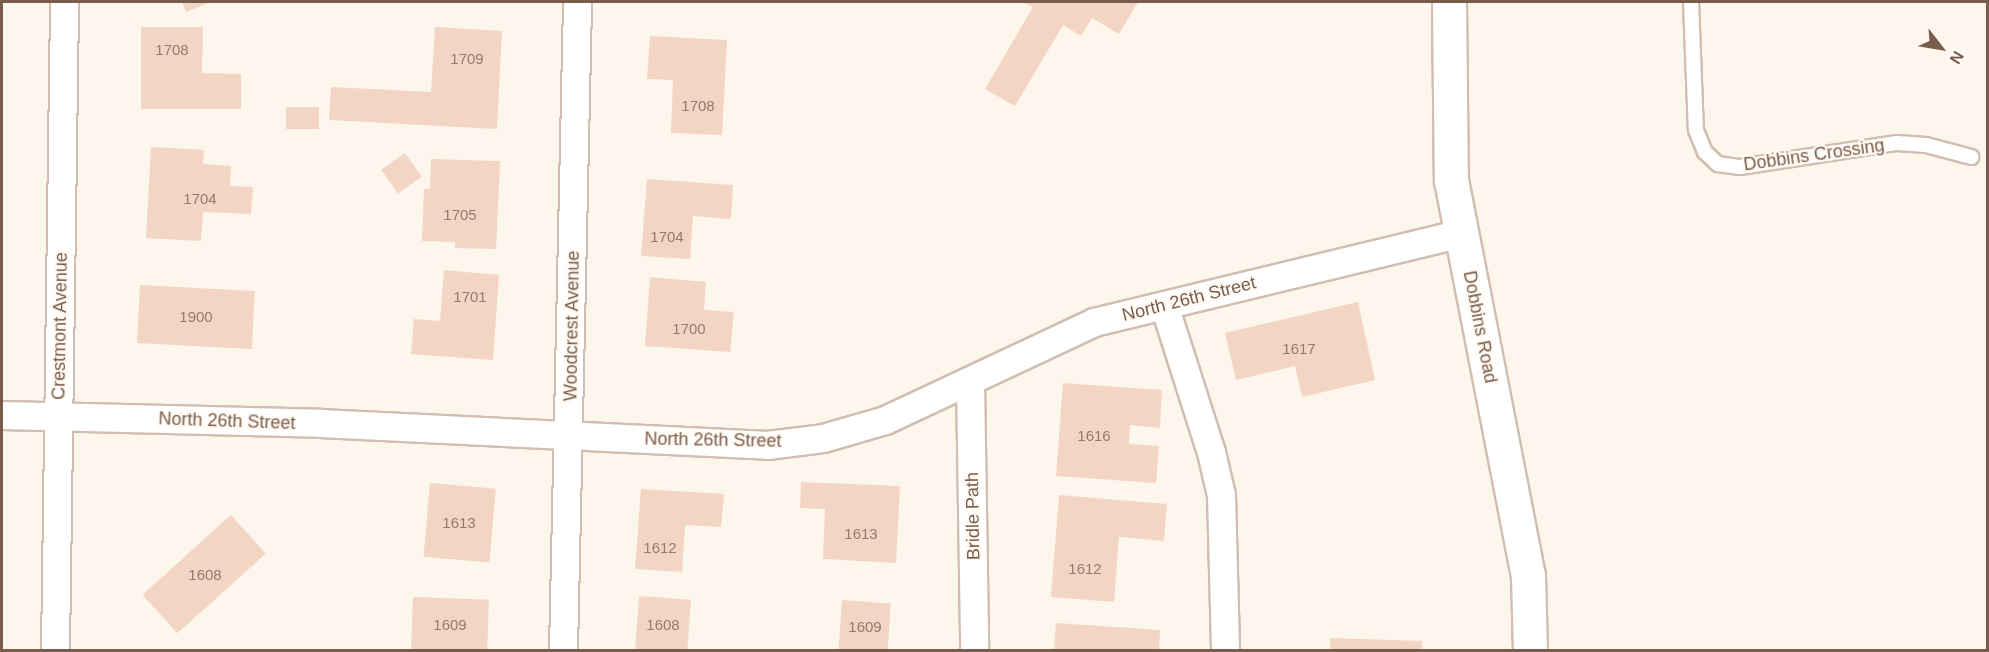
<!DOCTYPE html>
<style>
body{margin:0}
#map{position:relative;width:1989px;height:652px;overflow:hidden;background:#fdf6ec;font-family:Arial,sans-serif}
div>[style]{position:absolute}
.building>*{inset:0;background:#f3d5c3;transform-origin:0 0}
.roads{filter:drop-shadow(2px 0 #d1beb0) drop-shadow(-2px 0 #d1beb0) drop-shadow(0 2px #d1beb0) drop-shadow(0 -2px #d1beb0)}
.lane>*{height:14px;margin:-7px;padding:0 7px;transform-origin:7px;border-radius:7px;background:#fff}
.street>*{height:27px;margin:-13.5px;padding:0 13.5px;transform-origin:13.5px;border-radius:13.5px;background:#fff}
.secondary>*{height:33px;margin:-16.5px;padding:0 16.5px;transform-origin:16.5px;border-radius:16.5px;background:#fff}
span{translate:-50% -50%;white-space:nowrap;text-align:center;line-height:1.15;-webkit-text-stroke:4.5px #fffaf3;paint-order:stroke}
.number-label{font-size:15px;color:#987a6a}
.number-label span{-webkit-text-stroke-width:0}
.street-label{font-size:18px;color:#7a5c4d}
.frame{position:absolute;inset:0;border:3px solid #7a5c4d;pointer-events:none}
.north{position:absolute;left:1911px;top:18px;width:60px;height:60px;-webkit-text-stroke:4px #fffaf3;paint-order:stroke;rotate:121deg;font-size:16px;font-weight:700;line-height:24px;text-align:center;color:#7a5c4d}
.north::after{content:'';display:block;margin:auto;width:21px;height:27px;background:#7a5c4d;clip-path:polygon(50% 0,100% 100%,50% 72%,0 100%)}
</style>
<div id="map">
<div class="building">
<div style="clip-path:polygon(182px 2px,210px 2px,186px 12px)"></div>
<div style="clip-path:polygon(1023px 2px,1138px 2px,1119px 34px,1092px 18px,1081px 36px,1063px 25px,1015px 106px,985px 89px,1033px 7px)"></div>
<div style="clip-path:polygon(141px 27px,203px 27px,202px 73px,241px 74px,241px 109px,141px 109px)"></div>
<div style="clip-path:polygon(435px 27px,502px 31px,497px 129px,329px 120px,331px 87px,431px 92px)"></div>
<div style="clip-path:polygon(650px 36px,727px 40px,722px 135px,671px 133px,673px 80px,647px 79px)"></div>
<div style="left:319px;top:107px;width:22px;height:33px;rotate:90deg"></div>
<div style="clip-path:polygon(151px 147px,204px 150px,203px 164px,231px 166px,230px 186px,253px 187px,251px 214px,203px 212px,201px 241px,146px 238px)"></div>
<div style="left:405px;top:153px;width:29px;height:29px;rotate:55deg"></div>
<div style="clip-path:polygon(431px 159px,500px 161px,496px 249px,455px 248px,455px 242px,422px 241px,424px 189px,430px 189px)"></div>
<div style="clip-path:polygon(647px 179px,733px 185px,731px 219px,693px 216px,690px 259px,641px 256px)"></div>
<div style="clip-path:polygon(444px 270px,499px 275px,493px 360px,411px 354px,414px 319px,440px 321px)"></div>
<div style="clip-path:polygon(650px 277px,706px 282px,704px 310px,734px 312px,730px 352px,645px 346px)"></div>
<div style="left:140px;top:285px;width:115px;height:58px;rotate:3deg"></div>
<div style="clip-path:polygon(1358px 302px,1375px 380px,1302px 397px,1295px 366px,1236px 380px,1225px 333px)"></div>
<div style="clip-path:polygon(1063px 383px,1162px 390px,1160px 428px,1130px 425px,1129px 444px,1159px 446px,1156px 483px,1056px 476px)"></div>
<div style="clip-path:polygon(801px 482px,900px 486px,896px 563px,823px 559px,825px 509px,800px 508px)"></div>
<div style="left:430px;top:483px;width:66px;height:74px;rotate:5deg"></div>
<div style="clip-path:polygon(641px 489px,724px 494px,721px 527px,685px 525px,682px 572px,635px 569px)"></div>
<div style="clip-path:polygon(1059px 495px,1167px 504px,1164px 541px,1119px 537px,1114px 602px,1051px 597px)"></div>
<div style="left:231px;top:515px;width:52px;height:119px;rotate:48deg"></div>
<div style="left:639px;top:596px;width:52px;height:54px;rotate:4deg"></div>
<div style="left:413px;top:597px;width:76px;height:53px;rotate:2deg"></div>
<div style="left:842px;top:600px;width:49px;height:50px;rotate:4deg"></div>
<div style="clip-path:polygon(1056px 623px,1160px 630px,1159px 650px,1054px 650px)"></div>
<div style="clip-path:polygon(1330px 638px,1422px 641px,1422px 650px,1330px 650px)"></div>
</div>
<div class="roads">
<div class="lane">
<div style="left:1691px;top:2px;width:128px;rotate:87.8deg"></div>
<div style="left:1696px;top:130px;width:24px;rotate:68deg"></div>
<div style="left:1705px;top:152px;width:18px;rotate:43deg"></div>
<div style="left:1718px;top:164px;width:22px;rotate:8deg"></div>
<div style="left:1740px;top:167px;width:159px;rotate:-8.7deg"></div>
<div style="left:1897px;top:143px;width:29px;rotate:4deg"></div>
<div style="left:1926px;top:145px;width:47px;rotate:14.9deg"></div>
</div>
<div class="street">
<div style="left:1164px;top:305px;width:154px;rotate:72.3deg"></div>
<div style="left:1211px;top:452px;width:44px;rotate:76.9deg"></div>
<div style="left:1221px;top:495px;width:155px;rotate:88.5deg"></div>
<div style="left:970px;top:381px;width:269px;rotate:89.1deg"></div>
<div style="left:2px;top:415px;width:318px;rotate:1.4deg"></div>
<div style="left:320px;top:423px;width:448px;rotate:2.8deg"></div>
<div style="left:767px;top:445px;width:56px;rotate:-7.1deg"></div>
<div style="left:823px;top:438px;width:65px;rotate:-16.2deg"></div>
<div style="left:885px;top:420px;width:231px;rotate:-25.1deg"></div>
<div style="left:1094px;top:322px;width:378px;rotate:-13.6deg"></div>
<div style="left:55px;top:650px;width:648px;rotate:-89.2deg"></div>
<div style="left:563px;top:650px;width:648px;rotate:-88.76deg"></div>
</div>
<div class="secondary">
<div style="left:1449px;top:2px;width:178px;rotate:89.4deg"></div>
<div style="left:1451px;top:180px;width:402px;rotate:79deg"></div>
<div style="left:1528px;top:575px;width:75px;rotate:88.5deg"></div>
</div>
</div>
<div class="number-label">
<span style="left:172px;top:50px">1708</span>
<span style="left:467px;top:59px">1709</span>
<span style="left:698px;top:106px">1708</span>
<span style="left:200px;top:199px">1704</span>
<span style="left:460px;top:215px">1705</span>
<span style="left:667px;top:237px">1704</span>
<span style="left:470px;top:297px">1701</span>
<span style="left:196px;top:317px">1900</span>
<span style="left:689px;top:329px">1700</span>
<span style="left:1299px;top:349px">1617</span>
<span style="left:1094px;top:436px">1616</span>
<span style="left:459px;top:523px">1613</span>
<span style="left:861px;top:534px">1613</span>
<span style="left:660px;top:548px">1612</span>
<span style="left:1085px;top:569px">1612</span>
<span style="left:205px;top:575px">1608</span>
<span style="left:450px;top:625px">1609</span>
<span style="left:663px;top:625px">1608</span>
<span style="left:865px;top:627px">1609</span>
</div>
<div class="street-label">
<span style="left:1814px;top:155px;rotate:-8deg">Dobbins Crossing</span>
<span style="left:1189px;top:299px;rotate:-14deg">North 26th Street</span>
<span style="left:60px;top:326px;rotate:-89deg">Crestmont Avenue</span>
<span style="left:572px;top:326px;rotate:-89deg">Woodcrest Avenue</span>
<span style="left:1480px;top:327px;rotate:79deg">Dobbins Road</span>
<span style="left:227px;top:421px;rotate:2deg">North 26th Street</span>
<span style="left:713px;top:440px;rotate:1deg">North 26th Street</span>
<span style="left:973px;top:516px;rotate:-91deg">Bridle Path</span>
</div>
<div class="frame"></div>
<div class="north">N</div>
</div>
